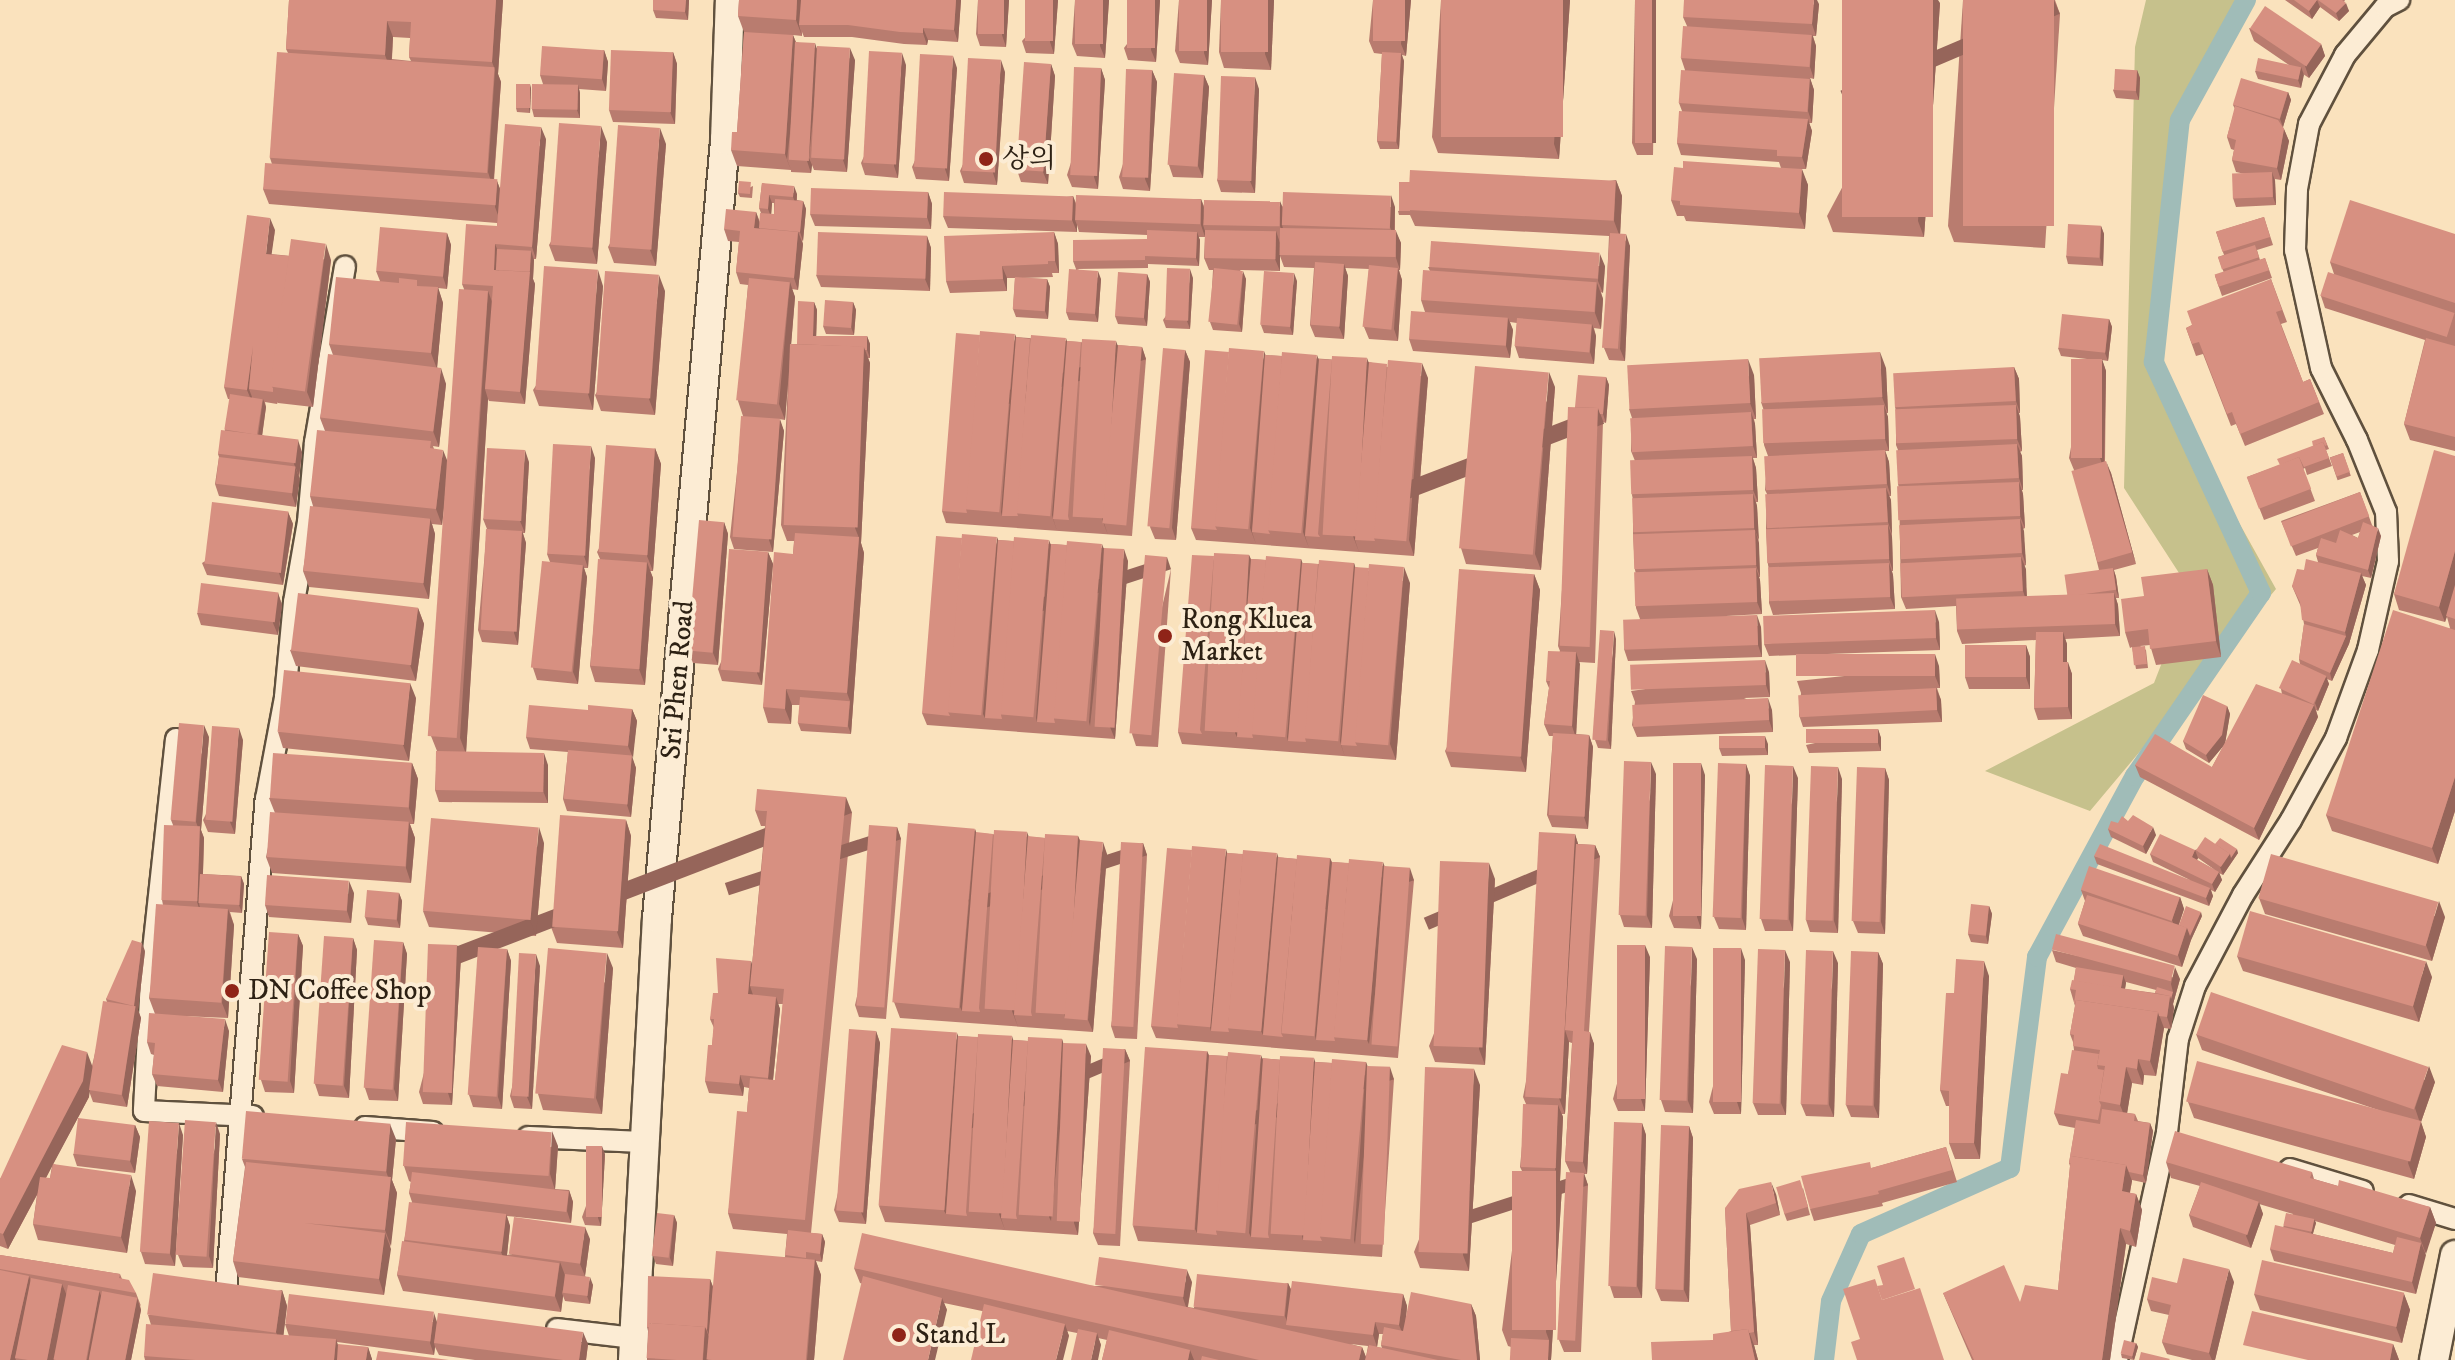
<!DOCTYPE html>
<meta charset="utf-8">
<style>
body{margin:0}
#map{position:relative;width:2455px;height:1360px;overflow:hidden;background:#fae2bd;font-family:"IM FELL DW Pica","Noto Serif KR",serif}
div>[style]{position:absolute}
.green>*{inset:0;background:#c6c18c}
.canal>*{height:20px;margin:-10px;padding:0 10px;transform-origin:10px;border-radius:10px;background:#a0bcb8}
.roads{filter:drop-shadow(2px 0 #60513e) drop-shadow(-2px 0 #60513e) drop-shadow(0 2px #60513e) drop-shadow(0 -2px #60513e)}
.street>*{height:20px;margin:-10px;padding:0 10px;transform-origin:10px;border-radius:10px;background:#fcecd4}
.secondary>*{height:28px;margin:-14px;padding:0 14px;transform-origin:14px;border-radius:14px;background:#fcecd4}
.wall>*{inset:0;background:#b97c6f;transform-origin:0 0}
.shaded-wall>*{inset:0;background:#96655a;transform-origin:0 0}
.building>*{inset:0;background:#d79081;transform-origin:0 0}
.dots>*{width:22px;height:22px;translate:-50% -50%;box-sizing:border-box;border:4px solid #fcecd4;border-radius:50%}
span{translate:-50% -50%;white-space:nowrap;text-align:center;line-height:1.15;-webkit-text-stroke:8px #fcecd4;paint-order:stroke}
.poi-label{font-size:28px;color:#2d2114}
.left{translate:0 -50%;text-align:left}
.street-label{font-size:28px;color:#2d2114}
</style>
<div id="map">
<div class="green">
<div style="clip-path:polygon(2146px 0,2241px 0,2177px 118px,2150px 363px,2276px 589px,2090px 811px,1985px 771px,2154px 683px,2190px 590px,2124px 488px,2135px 47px)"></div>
</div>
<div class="canal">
<div style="left:1824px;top:1360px;width:59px;rotate:-83.2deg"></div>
<div style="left:1831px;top:1301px;width:73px;rotate:-65.9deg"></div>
<div style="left:1861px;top:1234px;width:163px;rotate:-23.9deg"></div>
<div style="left:2010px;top:1168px;width:213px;rotate:-82.7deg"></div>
<div style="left:2037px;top:957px;width:206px;rotate:-61.6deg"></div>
<div style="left:2135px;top:776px;width:222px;rotate:-55.5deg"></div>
<div style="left:2261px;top:593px;width:255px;rotate:-114.9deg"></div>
<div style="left:2154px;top:362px;width:243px;rotate:-83.9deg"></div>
<div style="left:2180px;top:120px;width:137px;rotate:-61.2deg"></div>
</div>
<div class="roads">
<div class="street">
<div style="left:176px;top:739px;width:223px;rotate:96.2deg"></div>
<div style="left:152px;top:961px;width:150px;rotate:93.1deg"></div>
<div style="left:144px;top:1111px;width:109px;rotate:2.6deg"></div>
<div style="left:365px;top:1127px;width:68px;rotate:4.2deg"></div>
<div style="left:528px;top:1137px;width:116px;rotate:2.5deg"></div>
<div style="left:2290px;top:1169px;width:76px;rotate:16.8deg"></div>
<div style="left:2409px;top:1205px;width:48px;rotate:16.9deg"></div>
<div style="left:226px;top:1292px;width:495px;rotate:-85.4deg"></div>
<div style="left:266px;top:799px;width:104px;rotate:-79.4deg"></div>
<div style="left:285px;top:697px;width:95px;rotate:-84.6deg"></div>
<div style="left:294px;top:602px;width:81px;rotate:-80.1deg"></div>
<div style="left:308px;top:522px;width:80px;rotate:-85deg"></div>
<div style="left:315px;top:442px;width:178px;rotate:-80.3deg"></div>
<div style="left:557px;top:1329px;width:78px;rotate:6.7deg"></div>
<div style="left:2117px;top:1360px;width:233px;rotate:-77.6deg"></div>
<div style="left:2167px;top:1132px;width:94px;rotate:-83.3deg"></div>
<div style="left:2178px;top:1039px;width:56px;rotate:-72.2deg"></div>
<div style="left:2195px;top:986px;width:103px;rotate:-62.2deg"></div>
<div style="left:2243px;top:895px;width:89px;rotate:-57.4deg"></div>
<div style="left:2291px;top:820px;width:94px;rotate:-61.2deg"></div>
<div style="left:2336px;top:738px;width:94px;rotate:-70deg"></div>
<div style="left:2368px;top:650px;width:91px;rotate:-77.3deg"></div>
<div style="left:2388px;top:561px;width:49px;rotate:-92.3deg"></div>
<div style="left:2386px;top:512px;width:78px;rotate:-111.9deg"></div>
<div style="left:2357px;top:440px;width:80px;rotate:-116.6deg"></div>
<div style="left:2321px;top:368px;width:121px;rotate:-102.4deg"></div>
<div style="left:2295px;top:250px;width:61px;rotate:-88.1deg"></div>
<div style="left:2297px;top:189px;width:66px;rotate:-79.5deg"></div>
<div style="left:2309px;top:124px;width:78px;rotate:-62.4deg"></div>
<div style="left:2345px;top:55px;width:62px;rotate:-50.2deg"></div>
<div style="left:2385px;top:7px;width:16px;rotate:-27deg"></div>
</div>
<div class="secondary">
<div style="left:633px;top:1360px;width:443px;rotate:-86.9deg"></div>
<div style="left:657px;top:918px;width:781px;rotate:-85deg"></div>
<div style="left:725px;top:140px;width:140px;rotate:-88deg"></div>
<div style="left:2434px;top:1360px;width:107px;rotate:-78.7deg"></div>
</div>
</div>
<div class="wall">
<div style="clip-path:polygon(evenodd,289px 0,503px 0,498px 74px,501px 82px,494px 181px,497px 181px,500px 189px,546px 139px,536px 259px,534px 259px,533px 279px,535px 284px,525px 404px,489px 401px,488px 399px,466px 752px,548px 765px,548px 803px,439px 802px,435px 790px,437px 751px,431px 736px,447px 477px,442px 525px,432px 524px,435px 534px,429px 599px,309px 587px,303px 571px,313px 506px,310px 496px,325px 431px,320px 418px,333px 355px,329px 344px,380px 281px,376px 271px,447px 233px,451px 245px,447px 289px,438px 288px,443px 303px,437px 367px,446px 384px,439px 447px,433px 446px,434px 449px,448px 464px,464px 289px,462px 284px,497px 226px,497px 223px,269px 204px,263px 189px,272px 164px,270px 158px,288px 53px,286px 49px,289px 0,393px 37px,410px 38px,409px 57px,411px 61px,392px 59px,393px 37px)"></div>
<div style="clip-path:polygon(689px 0,688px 20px,656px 18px,653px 10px)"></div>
<div style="clip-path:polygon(739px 0,961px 0,958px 42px,928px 40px,927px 45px,904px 44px,852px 37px,804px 37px,802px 32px,802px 36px,793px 35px,796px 42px,855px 60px,847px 172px,814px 170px,812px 165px,811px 173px,791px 172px,791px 170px,737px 166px,731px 150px,737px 132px,744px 32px,738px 16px)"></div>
<div style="clip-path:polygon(978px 0,1009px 0,1006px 47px,980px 46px,976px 34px)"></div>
<div style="clip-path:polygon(1058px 0,1054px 54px,1026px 53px,1022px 41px)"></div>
<div style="clip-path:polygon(1075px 0,1109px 0,1105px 58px,1077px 56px,1072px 44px)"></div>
<div style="clip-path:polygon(1160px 0,1156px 62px,1128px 60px,1124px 48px)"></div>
<div style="clip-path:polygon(1179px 0,1212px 0,1208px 65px,1180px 63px,1175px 51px)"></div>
<div style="clip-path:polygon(1221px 0,1274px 0,1271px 70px,1224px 68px,1219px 52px)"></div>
<div style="clip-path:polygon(1373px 0,1411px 0,1406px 56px,1402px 55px,1404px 61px,1399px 149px,1380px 149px,1377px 141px,1382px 54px,1374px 53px,1369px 41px)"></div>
<div style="clip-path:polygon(1441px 0,1570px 0,1559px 159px,1438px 153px,1432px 137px)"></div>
<div style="clip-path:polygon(1635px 0,1656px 0,1653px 155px,1637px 155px,1632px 143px)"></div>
<div style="clip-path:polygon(1963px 0,2055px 0,2060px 14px,2045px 248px,1954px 242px,1948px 226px)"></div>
<div style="clip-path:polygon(2285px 0,2345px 0,2344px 2px,2349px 11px,2339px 21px,2320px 7px,2312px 19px)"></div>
<div style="clip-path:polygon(1940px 3px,1924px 237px,1833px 232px,1827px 216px)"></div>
<div style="clip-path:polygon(1819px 4px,1816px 36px,1813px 36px,1816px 46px,1814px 79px,1810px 78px,1814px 90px,1812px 123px,1809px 123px,1812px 131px,1806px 169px,1801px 169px,1808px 185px,1805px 229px,1686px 221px,1684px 216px,1677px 216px,1671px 200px,1781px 168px,1779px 162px,1681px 155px,1677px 143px,1682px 111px,1679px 103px,1685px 70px,1681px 58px,1687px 26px,1683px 17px)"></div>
<div style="clip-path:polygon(2249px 28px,2321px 44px,2325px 56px,2309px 78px,2303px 74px,2301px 88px,2258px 79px,2255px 71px,2289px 65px,2254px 41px)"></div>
<div style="clip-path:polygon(604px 50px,608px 62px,606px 91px,579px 89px,580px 93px,580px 118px,534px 117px,532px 109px,543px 84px,540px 75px)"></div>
<div style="clip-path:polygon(673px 52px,677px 64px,675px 124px,613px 122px,609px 110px)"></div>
<div style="clip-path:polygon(1051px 64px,1055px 76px,1048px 184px,1021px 182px,1017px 170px)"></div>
<div style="clip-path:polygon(906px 65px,898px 178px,865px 175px,861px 163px)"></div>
<div style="clip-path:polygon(957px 68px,949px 181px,916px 179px,912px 167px)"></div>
<div style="clip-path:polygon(1101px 68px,1105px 80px,1098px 189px,1072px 187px,1067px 175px)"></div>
<div style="clip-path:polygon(1152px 70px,1157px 82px,1150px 191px,1123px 189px,1119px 177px)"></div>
<div style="clip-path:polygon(2137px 70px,2140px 78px,2139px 100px,2116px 98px,2113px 90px)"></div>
<div style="clip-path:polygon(1005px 72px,997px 185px,964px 183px,960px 171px)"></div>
<div style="clip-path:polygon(1204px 75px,1209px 87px,1203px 178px,1173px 177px,1169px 165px)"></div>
<div style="clip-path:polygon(531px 88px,530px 113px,517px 112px,516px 108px)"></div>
<div style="clip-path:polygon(1259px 89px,1255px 193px,1221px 192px,1217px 180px)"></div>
<div style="clip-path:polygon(2288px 92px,2291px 100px,2283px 127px,2289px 141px,2281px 180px,2275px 179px,2276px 205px,2236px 207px,2233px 198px,2245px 174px,2236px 172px,2232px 160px,2234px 150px,2231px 149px,2227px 137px,2235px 109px,2233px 105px)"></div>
<div style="clip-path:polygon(607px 142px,597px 264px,555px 261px,549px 245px)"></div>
<div style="clip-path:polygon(666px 144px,656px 266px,614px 263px,608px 247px)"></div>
<div style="clip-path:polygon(1616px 180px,1622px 196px,1620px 234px,1630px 246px,1625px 361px,1609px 360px,1604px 348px,1609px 236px,1415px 226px,1410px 215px,1399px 215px,1398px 211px)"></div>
<div style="clip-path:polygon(evenodd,762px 183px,797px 194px,797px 200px,803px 201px,806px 209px,803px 241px,802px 240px,803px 244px,798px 290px,792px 289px,795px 297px,791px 344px,797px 344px,814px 302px,817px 310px,816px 336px,867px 336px,870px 344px,870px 358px,868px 358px,870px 363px,861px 543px,864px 553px,851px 734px,801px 731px,798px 723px,800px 705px,792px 705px,791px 724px,768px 723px,763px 707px,793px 554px,794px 541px,787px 541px,781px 525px,788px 383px,785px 420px,779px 419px,784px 431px,773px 552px,734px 549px,730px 537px,743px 416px,738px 401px,748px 285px,740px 284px,736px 272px,739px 242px,728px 241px,724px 229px,756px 212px,760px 222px,761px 213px,759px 208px,762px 183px,772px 203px,774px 203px,774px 214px,771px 214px,772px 203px)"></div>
<div style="clip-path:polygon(753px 186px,752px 198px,740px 197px,738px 193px)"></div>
<div style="clip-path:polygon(928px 192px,932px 204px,931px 229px,815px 226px,810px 214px)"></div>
<div style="clip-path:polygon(1073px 196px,1076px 203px,1201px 199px,1204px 206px,1395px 207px,1395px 231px,1401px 243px,1400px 270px,1399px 270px,1402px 280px,1398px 341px,1369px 339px,1364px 327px,1369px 269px,1345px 268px,1348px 276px,1344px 339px,1315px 337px,1310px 325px,1314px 268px,1284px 267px,1280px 256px,1280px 271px,1240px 270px,1246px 279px,1242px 332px,1213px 330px,1210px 322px,1213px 270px,1209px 270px,1204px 258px,1205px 237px,1198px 237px,1200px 240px,1199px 266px,1148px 264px,1148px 268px,1077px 269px,1101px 279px,1098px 322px,1069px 320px,1066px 312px,1076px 269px,1073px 261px,1147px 239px,1147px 235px,1079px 232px,1077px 225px,1077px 232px,948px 228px,943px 216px)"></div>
<div style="clip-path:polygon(2264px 217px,2273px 245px,2257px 250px,2260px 260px,2265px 258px,2272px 278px,2222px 296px,2215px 276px,2224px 273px,2218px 257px,2224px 255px,2216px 232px)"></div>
<div style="clip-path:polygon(2101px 226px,2104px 234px,2103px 266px,2068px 264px,2066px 256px)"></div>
<div style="clip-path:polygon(275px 230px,271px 254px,331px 260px,313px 407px,278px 403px,278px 402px,277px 404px,265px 402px,266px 407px,262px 435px,302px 452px,296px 507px,219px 496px,215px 484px,219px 457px,218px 454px,225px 430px,230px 399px,228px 399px,224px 387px)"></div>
<div style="clip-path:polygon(1054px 232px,1058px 244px,1059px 273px,1052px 273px,1053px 277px,1022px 278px,1047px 279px,1050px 287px,1048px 319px,1016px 317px,1013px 309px,1015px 278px,1007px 278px,1007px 291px,950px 293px,946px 281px)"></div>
<div style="clip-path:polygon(2455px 234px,2455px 451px,2410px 440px,2404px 424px,2425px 340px,2325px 308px,2321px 296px,2334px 274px,2330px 262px)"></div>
<div style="clip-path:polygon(927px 236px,931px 248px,930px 291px,821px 287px,816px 275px)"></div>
<div style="clip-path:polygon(1605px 266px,1603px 293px,1601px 292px,1603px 299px,1601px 329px,1594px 328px,1596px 336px,1594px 364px,1519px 358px,1515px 346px,1517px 323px,1510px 322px,1513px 330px,1510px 358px,1413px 351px,1409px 339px,1425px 312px,1421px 300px,1430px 271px,1428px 267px)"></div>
<div style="clip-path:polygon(1147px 274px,1150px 282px,1147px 326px,1118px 324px,1115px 316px)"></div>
<div style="clip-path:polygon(1193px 278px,1190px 329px,1166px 328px,1163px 320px)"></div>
<div style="clip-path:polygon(2271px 279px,2287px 322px,2281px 324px,2303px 382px,2310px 379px,2324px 414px,2245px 446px,2236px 424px,2231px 426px,2203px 354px,2196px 356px,2186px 328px,2192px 325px)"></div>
<div style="clip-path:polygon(1297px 281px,1293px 335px,1264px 333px,1261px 325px)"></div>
<div style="clip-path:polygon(603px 286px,593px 410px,539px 406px,533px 390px)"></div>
<div style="clip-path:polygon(665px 291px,655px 415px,601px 411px,595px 395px)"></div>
<div style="clip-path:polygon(853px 302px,856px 310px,854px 335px,826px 334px,823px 326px)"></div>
<div style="clip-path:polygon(2109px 319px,2112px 327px,2108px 361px,2102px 360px,2106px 371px,2105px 462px,2111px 473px,2136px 564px,2114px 570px,2116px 577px,2119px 598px,2116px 598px,2118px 605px,2120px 636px,2065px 639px,2067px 644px,2067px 662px,2072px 674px,2072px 719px,2038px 720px,2034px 708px,2036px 640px,1962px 644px,1957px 631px,1956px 606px,1906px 609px,1901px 597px,1899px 488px,1898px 484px,1898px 450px,1896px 445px,1896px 411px,1895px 407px,2014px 367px,2019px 379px,2020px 413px,2019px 413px,2020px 417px,2022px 451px,2020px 452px,2022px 456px,2023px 490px,2022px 490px,2023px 494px,2025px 528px,2023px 529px,2026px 565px,2024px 566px,2027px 597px,2067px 595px,2099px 570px,2074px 470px,2069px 458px,2087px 359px,2061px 356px,2058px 348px)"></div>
<div style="clip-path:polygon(1016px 337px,1142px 347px,1146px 359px,1132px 536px,946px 523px,942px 511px)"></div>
<div style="clip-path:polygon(1185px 350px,1190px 362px,1176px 540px,1155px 539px,1150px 527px)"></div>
<div style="clip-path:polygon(1265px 355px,1369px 362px,1428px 378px,1414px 556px,1196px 540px,1191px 528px)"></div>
<div style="clip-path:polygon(1886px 368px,1888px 413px,1886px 413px,1888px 417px,1889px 451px,1885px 451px,1889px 462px,1891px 496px,1889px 496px,1891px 500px,1893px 571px,1892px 571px,1893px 575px,1895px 609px,1773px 615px,1769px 603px,1769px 569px,1768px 565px,1766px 528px,1767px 494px,1765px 490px,1768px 456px,1764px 445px,1764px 411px,1761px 402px)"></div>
<div style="clip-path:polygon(1754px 375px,1756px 419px,1754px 419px,1755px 424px,1757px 458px,1753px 458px,1756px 468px,1758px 502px,1756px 502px,1757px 506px,1760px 577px,1759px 577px,1760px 580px,1762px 614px,1726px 616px,1761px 627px,1762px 657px,1628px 661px,1624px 649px,1640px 619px,1636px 608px,1636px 574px,1635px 570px,1633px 533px,1633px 500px,1632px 495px,1635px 461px,1631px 451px,1632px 418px,1629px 409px)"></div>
<div style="clip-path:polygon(1606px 377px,1609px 385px,1606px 423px,1603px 422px,1595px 663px,1579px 662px,1576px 734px,1589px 735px,1593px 747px,1588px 829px,1552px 827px,1547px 815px,1553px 736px,1549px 736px,1544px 724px,1549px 688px,1546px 681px,1560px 651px,1558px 646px,1575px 407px)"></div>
<div style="clip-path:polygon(1555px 387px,1541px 570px,1466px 564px,1461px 548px)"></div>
<div style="clip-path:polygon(2324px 437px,2329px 449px,2326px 450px,2332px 466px,2307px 475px,2305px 468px,2303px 469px,2315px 501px,2264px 520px,2247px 477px,2280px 465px,2313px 446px)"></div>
<div style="clip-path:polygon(655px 448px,661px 464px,653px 571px,650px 571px,653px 578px,645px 685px,595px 682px,590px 666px,600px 559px,597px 552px)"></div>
<div style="left:2343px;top:453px;width:24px;height:14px;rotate:71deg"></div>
<div style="clip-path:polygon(2455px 456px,2455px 811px,2438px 864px,2332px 831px,2326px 815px,2450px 628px,2447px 617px,2445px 622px,2399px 610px,2394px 594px)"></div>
<div style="clip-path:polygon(595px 458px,588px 568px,584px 568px,587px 577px,578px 684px,537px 680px,533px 668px,550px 562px,547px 554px)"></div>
<div style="clip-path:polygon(529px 462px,525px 533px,523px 533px,526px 543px,518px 645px,482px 642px,478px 630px,487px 529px,483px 519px)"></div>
<div style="clip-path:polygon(evenodd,2360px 492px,2372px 525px,2381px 536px,2371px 578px,2362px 576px,2366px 585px,2349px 644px,2332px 681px,2327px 679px,2329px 684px,2318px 711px,2316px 710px,2318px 717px,2259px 840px,2140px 777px,2135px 765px,2212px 767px,2224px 745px,2209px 763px,2186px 749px,2183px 741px,2227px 706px,2230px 714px,2225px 743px,2282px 694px,2281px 689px,2300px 664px,2299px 659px,2304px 624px,2301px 607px,2292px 586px,2304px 570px,2318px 562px,2316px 555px,2318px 548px,2296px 556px,2281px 521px,2360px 492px,2360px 532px,2358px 538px,2352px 535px,2360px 532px)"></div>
<div style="clip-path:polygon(288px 512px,293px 524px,283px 585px,207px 575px,202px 563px)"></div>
<div style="clip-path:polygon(724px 522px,728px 534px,718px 665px,693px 663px,688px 651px)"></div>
<div style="clip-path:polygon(998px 540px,1104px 548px,1128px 561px,1115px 739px,927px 725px,922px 713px)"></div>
<div style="clip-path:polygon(768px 552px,773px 564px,762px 685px,722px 681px,718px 669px)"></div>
<div style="clip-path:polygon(1249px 555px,1251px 559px,1266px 560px,1301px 559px,1302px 563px,1318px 564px,1354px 563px,1355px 567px,1410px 583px,1396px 760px,1182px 744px,1178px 732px,1214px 556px)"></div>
<div style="clip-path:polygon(1171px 569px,1158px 747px,1136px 746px,1132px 734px)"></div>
<div style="clip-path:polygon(2207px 569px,2213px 585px,2221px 657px,2156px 665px,2150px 645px,2140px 646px,2146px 650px,2148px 668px,2136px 669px,2132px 647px,2130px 648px,2125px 632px,2144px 596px)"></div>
<div style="clip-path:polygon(1534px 574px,1540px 590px,1526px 772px,1451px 767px,1445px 751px)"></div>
<div style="clip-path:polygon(278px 593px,282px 605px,278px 635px,201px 625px,197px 613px)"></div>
<div style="clip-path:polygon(418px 608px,424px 624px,416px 681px,296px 666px,290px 650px)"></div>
<div style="clip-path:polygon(1939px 622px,1940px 650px,1769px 656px,1764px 644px)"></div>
<div style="clip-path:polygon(1616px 639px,1611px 749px,1598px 748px,1595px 740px)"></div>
<div style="clip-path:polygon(2026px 645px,2030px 657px,2030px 689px,1969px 689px,1965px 677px)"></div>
<div style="clip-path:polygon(1939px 666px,1940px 688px,1937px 688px,1941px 700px,1942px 722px,1803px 727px,1799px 715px,1801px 693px,1797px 681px)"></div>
<div style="clip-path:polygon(1769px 672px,1770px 697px,1744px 698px,1772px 710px,1773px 732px,1637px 737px,1632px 725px,1635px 702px,1631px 691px)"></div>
<div style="clip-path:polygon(416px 698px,409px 761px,283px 748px,278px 732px)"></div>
<div style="clip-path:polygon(632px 709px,637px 721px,632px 758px,636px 768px,631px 817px,567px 811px,563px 799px,568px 752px,530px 749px,526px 737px,588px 710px)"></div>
<div style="clip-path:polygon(1878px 729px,1881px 738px,1881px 751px,1809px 753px,1806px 745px)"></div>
<div style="clip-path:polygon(209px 737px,201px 830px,204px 838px,203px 874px,241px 876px,244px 884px,242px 913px,230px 912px,234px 925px,228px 1018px,182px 1016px,229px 1031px,223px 1092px,157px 1086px,152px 1074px,154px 1055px,151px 1054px,147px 1042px,155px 1014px,149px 998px,163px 905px,162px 900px,173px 825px,171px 820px)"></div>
<div style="clip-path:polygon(243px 740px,235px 834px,208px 832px,203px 820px)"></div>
<div style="clip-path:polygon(1768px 744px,1768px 755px,1722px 756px,1719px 748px)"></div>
<div style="clip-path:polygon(412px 763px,418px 779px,414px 824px,410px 824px,415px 838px,411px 883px,272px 873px,266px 857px,275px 813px,269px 798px)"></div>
<div style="clip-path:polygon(1746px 764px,1750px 776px,1746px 930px,1719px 929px,1714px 917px)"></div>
<div style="clip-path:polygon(1885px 768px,1889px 780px,1885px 934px,1858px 933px,1853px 921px)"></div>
<div style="clip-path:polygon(1656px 774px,1652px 928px,1624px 927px,1620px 915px)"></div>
<div style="clip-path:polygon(1705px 775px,1701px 929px,1674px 928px,1669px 916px)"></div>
<div style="clip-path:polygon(1798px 778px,1793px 931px,1765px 931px,1761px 919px)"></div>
<div style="clip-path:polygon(1842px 779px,1838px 933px,1810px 932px,1806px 920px)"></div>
<div style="clip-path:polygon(evenodd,755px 810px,852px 813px,811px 1233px,822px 1234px,825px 1242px,822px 1262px,816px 1261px,821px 1275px,814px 1360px,647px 1360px,648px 1331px,647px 1327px,710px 1279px,713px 1287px,785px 1257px,787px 1234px,733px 1229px,728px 1213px,747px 1112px,749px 1088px,744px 1087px,743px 1096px,709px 1093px,705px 1081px,712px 1045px,714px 1028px,710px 1019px,718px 993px,751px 961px,752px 965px,765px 826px,761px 826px,755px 810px,778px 1004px,783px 1004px,775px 1080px,773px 1080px,780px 1009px,778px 1004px)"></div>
<div style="clip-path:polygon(626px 820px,631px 836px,623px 948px,557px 943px,551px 927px)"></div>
<div style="clip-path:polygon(2128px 821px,2156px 835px,2146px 854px,2111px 837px,2108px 829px,2118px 823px)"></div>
<div style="clip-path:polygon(897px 827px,901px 839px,886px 1019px,859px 1017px,855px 1005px)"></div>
<div style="clip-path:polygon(975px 829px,976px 833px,1045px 838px,1078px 836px,1080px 840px,1107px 854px,1093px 1032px,900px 1018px,894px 1002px)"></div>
<div style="clip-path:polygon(1575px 834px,1578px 844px,1595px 845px,1600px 857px,1589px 1032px,1594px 1044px,1587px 1174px,1584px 1174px,1588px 1185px,1581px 1352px,1564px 1352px,1559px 1340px,1570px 1172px,1565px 1161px,1572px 1043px,1569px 1042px,1565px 1114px,1562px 1114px,1563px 1117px,1560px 1181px,1562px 1187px,1551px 1360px,1508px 1346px,1502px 1330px,1522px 1171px,1520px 1167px,1526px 1104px,1523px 1097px)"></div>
<div style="clip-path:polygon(544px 843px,536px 936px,429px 927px,423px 911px)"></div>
<div style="clip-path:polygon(1143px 843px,1147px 855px,1137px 1039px,1115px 1038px,1111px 1026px)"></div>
<div style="clip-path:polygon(2215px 844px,2238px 853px,2223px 875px,2219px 873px,2222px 880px,2215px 892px,2211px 890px,2213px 896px,2209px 906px,2097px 864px,2094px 856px,2190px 880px,2153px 862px,2150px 854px,2195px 850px,2198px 858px,2197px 860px,2215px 870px,2198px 858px,2195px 850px)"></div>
<div style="clip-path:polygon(1227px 853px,1297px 859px,1330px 858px,1332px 862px,1384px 866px,1414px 880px,1398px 1058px,1156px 1038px,1151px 1026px)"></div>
<div style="clip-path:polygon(1495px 879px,1485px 1065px,1435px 1062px,1429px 1046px)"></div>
<div style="clip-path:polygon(2081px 890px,2180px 897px,2184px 909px,2179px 925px,2202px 916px,2191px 940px,2182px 967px,2083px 936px,2078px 924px,2085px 901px)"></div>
<div style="clip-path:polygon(354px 893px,351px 923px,269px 917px,265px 905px)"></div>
<div style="clip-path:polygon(399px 893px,402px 901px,400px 928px,368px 925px,365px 917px)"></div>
<div style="clip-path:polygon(2259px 898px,2445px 917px,2432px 961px,2265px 914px)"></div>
<div style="clip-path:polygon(1989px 906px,1992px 914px,1988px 944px,1971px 942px,1968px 934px)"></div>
<div style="clip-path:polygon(298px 934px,303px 946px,294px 1093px,265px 1092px,261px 1080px)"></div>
<div style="clip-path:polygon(353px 938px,357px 950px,349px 1098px,319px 1096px,315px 1084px)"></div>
<div style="clip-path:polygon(403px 942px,407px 954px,398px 1101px,369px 1100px,365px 1088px)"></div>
<div style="clip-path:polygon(457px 945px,461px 957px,452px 1105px,423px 1104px,419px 1092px)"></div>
<div style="clip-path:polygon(507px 949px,511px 961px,502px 1109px,473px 1107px,469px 1095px)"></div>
<div style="clip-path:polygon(evenodd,2052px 950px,2180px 979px,2173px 1004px,2174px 1008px,2171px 1029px,2164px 1028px,2156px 1076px,2144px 1075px,2143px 1085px,2132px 1083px,2127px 1113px,2135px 1114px,2138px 1121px,2150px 1123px,2153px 1131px,2146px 1183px,2132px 1180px,2130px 1193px,2136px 1194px,2142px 1210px,2136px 1247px,2126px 1244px,2110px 1360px,1972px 1360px,1943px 1293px,2020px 1302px,2058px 1290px,2070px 1166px,2069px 1163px,2075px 1128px,2059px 1125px,2054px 1113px,2068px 1074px,2074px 1050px,2073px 1042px,2070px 1034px,2075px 1006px,2070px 989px,2074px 981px,2076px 968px,2056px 962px,2052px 950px,2126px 982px,2156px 990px,2155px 993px,2125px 989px,2126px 982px)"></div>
<div style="clip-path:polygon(evenodd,145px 951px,138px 1010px,141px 1018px,127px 1107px,93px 1102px,89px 1091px,89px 1097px,53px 1164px,136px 1191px,127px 1253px,38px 1240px,33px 1224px,37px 1195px,8px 1249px,0 1246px,0 1179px,92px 1066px,107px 1002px,106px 999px,145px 951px,52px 1166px,50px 1178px,46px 1178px,52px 1166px)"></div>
<div style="clip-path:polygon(1878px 952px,1883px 964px,1879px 1118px,1851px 1117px,1846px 1105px)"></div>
<div style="clip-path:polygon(2237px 956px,2432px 977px,2419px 1022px,2243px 971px)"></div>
<div style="clip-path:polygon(1650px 957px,1645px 1111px,1618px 1111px,1613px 1099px)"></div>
<div style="clip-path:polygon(1697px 959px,1693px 1113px,1665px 1112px,1661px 1100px)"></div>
<div style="clip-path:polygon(1745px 960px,1741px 1114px,1714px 1114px,1709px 1102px)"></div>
<div style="clip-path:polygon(1790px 962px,1786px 1115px,1758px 1115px,1753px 1103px)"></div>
<div style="clip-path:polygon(1838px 963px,1834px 1117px,1806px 1116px,1801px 1104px)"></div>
<div style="clip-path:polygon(540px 966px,532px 1109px,514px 1108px,510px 1096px)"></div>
<div style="clip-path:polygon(613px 968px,602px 1114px,543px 1110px,538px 1094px)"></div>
<div style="clip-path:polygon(1989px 976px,1980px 1159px,1955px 1159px,1949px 1143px,1949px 1106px,1946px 1106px,1940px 1090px,1954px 993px)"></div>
<div style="clip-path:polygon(876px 1031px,880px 1043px,866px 1224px,839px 1222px,834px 1210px)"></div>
<div style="clip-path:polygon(2196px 1034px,2435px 1082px,2421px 1122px,2426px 1137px,2414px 1179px,2194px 1118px,2188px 1102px,2384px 1112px,2202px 1050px)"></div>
<div style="clip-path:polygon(958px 1036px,1028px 1041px,1062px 1039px,1063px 1043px,1091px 1056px,1078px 1235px,885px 1222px,879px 1206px)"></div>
<div style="clip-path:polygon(1125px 1049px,1130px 1061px,1120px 1246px,1098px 1245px,1093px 1233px)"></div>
<div style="clip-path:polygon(1207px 1051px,1209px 1055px,1332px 1063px,1366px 1062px,1367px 1066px,1394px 1079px,1382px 1257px,1138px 1241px,1133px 1226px)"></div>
<div style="clip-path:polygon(1480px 1085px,1469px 1271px,1420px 1268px,1414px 1252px)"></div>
<div style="clip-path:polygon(1642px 1123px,1646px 1135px,1642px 1298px,1614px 1298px,1610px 1286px)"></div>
<div style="clip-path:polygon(135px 1125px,140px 1137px,135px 1173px,77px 1166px,73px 1154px)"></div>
<div style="clip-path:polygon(1689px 1126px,1693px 1138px,1689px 1302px,1661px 1301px,1656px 1289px)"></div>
<div style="clip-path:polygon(220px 1134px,213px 1268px,183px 1267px,178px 1255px)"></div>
<div style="clip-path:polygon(183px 1135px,175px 1266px,145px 1264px,141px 1252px)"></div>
<div style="clip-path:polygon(396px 1139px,392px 1180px,397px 1193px,384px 1295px,238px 1277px,233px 1261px,245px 1167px,242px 1159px)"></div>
<div style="clip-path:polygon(558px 1146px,555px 1189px,569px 1190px,573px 1202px,571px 1223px,507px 1216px,510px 1226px,507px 1255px,590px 1239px,585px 1276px,593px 1285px,590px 1304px,565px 1301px,563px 1296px,561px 1312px,403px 1291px,397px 1275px,412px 1202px,409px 1193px,411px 1182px,409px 1181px,404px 1166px)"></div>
<div style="clip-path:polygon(1946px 1147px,1957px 1182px,1882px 1203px,1883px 1206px,1814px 1221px,1810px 1209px,1872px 1168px)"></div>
<div style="clip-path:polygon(605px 1154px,601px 1226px,585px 1225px,582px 1217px)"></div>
<div style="clip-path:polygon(evenodd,2166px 1162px,2312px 1172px,2314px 1179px,2338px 1186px,2430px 1207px,2436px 1223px,2425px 1254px,2416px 1294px,2274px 1261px,2270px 1249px,2283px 1227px,2293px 1214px,2259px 1204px,2263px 1214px,2251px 1248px,2193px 1227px,2189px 1215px,2200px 1186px,2171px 1178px,2166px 1162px,2315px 1221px,2395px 1245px,2393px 1253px,2313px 1234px,2316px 1223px,2315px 1221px)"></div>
<div style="clip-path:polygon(1803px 1188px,1810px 1215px,1787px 1221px,1784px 1213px)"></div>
<div style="clip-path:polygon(1776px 1194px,1780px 1215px,1750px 1225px,1758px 1345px,1754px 1345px,1758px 1360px,1652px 1360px,1713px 1340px,1731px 1331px,1725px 1208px)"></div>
<div style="clip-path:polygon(674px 1215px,677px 1223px,673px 1266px,656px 1264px,653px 1256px)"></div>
<div style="clip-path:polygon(0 1255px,120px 1274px,122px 1279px,136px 1293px,141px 1306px,140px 1305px,141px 1310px,131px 1360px,0 1360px)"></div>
<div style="clip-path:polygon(evenodd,854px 1268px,1095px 1286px,1192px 1282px,1188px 1307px,1194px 1308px,1194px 1307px,1288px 1283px,1291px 1289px,1403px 1294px,1407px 1306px,1406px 1320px,1471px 1304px,1476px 1316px,1480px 1360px,1102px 1360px,1107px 1340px,1098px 1338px,1101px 1345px,1077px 1333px,1067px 1331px,1069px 1336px,982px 1311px,944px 1303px,947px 1310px,860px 1283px,854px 1268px,1379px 1334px,1383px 1334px,1381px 1345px,1382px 1348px,1377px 1347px,1379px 1334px,854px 1268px,1350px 1344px,1368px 1346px,1366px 1357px,1362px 1347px,1350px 1344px)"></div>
<div style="clip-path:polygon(2234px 1282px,2215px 1360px,2192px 1360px,2167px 1354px,2162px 1342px,2169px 1315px,2151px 1311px,2147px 1299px,2177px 1283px)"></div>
<div style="clip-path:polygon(282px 1290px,287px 1306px,283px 1335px,289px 1336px,285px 1324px,437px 1322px,588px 1344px,586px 1360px,475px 1360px,439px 1355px,435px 1347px,434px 1355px,337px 1342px,338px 1346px,368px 1347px,372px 1360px,145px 1360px,144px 1356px,151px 1325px,148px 1315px)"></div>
<div style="clip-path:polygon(2254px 1294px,2404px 1294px,2410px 1310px,2402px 1343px,2260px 1310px)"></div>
<div style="clip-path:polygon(2136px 1343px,2138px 1347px,2134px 1360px,2122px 1358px,2121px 1354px)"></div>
<div style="left:2393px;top:1344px;width:17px;height:150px;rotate:69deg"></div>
</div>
<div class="shaded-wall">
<div style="clip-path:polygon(496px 0,503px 0,498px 74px,501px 82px,493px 188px,488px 172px,495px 70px,492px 62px)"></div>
<div style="clip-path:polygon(686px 0,689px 0,688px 20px,685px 12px)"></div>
<div style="clip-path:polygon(797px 0,804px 0,799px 25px,802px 36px,796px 20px)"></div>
<div style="clip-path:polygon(956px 0,961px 0,958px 42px,954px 30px)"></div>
<div style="clip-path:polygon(1004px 0,1009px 0,1006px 47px,1002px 35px)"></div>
<div style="clip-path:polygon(1053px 0,1058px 0,1054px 54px,1050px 42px)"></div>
<div style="clip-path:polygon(1103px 0,1109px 0,1105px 58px,1100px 46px)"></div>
<div style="clip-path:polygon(1155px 0,1160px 0,1156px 62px,1151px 50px)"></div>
<div style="clip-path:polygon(1207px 0,1212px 0,1208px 65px,1204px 53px)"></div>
<div style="clip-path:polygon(1268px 0,1274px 0,1271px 70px,1265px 54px)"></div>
<div style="clip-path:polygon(1405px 0,1411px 0,1406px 56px,1401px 44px)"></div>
<div style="clip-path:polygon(1563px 0,1570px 0,1559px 159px,1554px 144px)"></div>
<div style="left:1652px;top:0;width:4px;height:143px"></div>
<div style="clip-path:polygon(1814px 0,1817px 0,1819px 4px,1816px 36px,1812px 24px)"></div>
<div style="clip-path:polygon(1933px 0,1938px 0,1940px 3px,1924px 237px,1918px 221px)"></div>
<div style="left:2054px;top:0;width:15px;height:232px;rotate:67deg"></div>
<div style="clip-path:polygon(2317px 0,2320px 7px,2312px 19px,2309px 11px)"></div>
<div style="clip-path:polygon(2346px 3px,2349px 11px,2339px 21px,2336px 13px)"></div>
<div style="clip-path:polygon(387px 21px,393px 37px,391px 71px,385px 55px)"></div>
<div style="clip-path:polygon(923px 28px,928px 40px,927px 45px,923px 33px)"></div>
<div style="clip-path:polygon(1812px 34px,1816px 46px,1814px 79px,1810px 67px)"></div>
<div style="clip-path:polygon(793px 35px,799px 51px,787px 160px,791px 170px,785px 154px)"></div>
<div style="clip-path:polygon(815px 43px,819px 55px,809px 158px,812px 165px,811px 173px,807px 161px)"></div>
<div style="clip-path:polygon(2321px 44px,2325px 56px,2309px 78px,2305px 66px)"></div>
<div style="clip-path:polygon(850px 48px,855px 60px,847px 172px,843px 160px)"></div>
<div style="clip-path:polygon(604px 50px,608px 62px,606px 91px,602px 79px)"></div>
<div style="clip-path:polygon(673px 52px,677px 64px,675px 124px,670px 112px)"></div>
<div style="clip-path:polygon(902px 53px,906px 65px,898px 178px,894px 166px)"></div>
<div style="clip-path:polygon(1401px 53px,1404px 61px,1399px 149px,1396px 141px)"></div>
<div style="clip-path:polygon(953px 56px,957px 68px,949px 181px,945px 169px)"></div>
<div style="clip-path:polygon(1001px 60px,1005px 72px,997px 185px,993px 173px)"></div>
<div style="clip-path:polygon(1051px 64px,1055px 76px,1048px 184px,1043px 172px)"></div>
<div style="clip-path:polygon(2301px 67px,2304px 75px,2301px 88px,2298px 80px)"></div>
<div style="clip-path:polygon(1101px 68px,1105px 80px,1098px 189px,1094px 177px)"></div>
<div style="clip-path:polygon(1152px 70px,1157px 82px,1150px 191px,1145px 179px)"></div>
<div style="clip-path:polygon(2137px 70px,2140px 78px,2139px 100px,2136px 92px)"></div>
<div style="clip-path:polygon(1204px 75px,1209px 87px,1203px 178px,1198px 166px)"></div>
<div style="clip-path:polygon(1255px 77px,1259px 89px,1255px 193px,1250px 181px)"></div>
<div style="clip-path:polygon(1810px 78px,1814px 90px,1812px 123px,1808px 111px)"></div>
<div style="clip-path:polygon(530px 84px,531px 88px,530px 113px,529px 109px)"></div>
<div style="clip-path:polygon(578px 85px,580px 93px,580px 118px,577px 110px)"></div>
<div style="clip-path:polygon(2288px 92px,2291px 100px,2283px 127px,2280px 119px)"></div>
<div style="clip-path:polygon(1808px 119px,1812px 131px,1806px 169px,1802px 157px)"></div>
<div style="clip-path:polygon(601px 126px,607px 142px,597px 264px,592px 248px)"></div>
<div style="clip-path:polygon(541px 127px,546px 139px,536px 259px,532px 247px)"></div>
<div style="clip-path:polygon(660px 128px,666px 144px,656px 266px,650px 250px)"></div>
<div style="clip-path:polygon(2284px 129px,2289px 141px,2281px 180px,2277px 168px)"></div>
<div style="clip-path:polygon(1802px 169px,1808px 185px,1805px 229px,1799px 213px)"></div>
<div style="clip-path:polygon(2272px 172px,2275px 181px,2276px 205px,2273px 197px)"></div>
<div style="clip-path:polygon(1616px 180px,1622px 196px,1620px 237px,1614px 221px)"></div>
<div style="clip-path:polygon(497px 181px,503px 197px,501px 223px,495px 207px)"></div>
<div style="clip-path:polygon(794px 186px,797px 194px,796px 205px,793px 197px)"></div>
<div style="clip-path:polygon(928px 192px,932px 204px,931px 229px,927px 217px)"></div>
<div style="clip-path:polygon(769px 195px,772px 203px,771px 217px,768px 209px)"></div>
<div style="clip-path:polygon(1391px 195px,1395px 207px,1394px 240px,1390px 227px)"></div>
<div style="clip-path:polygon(1073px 196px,1077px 208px,1075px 220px,1077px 225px,1077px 232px,1072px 220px)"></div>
<div style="clip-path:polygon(1201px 199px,1205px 211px,1203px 225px,1205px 231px,1205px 237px,1201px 225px)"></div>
<div style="clip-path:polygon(803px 201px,806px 209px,803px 241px,800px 232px)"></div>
<div style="clip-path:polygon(1280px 201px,1285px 213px,1282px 225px,1284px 232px,1284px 238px,1280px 226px)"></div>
<div style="clip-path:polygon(756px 212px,760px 224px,759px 240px,754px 228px)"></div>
<div style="clip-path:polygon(270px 218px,275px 230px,270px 266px,266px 254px)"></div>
<div style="clip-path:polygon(2101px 226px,2104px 234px,2103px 266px,2100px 258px)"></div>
<div style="clip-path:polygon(1276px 231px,1280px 243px,1280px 271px,1275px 259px)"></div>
<div style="clip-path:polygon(1396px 231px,1401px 243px,1400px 270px,1396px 258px)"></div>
<div style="clip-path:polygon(798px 232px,803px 244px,798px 290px,794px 278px)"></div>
<div style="clip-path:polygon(1054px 232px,1058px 244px,1059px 273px,1055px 261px)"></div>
<div style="clip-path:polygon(1197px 232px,1200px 240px,1199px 266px,1196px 258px)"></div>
<div style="clip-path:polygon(447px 233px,451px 245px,447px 289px,443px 277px)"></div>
<div style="clip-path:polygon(1626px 234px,1630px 246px,1625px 361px,1620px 349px)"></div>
<div style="clip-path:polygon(927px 236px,931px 248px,930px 291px,925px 279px)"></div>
<div style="clip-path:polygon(326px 244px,331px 260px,313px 407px,307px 392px)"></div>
<div style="clip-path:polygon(495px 244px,500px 256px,499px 272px,494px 270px)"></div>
<div style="clip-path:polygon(531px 251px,534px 260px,533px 279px,535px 284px,525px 404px,520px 392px)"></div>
<div style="clip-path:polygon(1600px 254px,1605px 266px,1603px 293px,1598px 281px)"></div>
<div style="clip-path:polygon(1344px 264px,1348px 276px,1344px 339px,1339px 327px)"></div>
<div style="clip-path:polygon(1002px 266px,1007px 278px,1007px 291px,1003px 279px)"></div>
<div style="clip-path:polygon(1398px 268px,1402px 280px,1398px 341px,1394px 329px)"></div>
<div style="clip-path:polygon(1190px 269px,1193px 278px,1190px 329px,1187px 321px)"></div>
<div style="clip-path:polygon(598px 270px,603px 286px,593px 410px,588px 394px)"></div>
<div style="clip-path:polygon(1098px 271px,1101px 279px,1098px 322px,1095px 314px)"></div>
<div style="clip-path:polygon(1243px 271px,1246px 279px,1242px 332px,1239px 324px)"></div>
<div style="clip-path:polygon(1294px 273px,1297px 281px,1293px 335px,1290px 327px)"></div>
<div style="clip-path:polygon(1147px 274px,1150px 282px,1147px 326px,1144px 318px)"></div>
<div style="clip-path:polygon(659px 275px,665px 291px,655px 415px,649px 399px)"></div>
<div style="clip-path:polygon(1047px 279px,1050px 287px,1048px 319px,1045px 311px)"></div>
<div style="clip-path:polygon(790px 282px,795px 297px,785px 420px,779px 404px)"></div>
<div style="clip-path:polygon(1597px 283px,1603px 299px,1601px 329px,1595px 313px)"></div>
<div style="clip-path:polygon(438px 287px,443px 303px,437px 369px,431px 353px)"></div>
<div style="clip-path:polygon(488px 291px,494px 307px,485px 389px,488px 399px,466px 754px,460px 738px)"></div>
<div style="clip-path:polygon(814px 302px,817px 310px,816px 344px,813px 336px)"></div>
<div style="clip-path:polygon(853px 302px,856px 310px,854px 335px,851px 327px)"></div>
<div style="clip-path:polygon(1508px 318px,1513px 330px,1510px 358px,1506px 346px)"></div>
<div style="clip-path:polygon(2109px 319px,2112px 327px,2108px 361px,2105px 353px)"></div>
<div style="clip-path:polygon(1592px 324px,1596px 336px,1594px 364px,1590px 352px)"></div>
<div style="clip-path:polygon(1015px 334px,1021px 349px,1002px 516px,1001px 512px)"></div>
<div style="clip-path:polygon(867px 336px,870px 344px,870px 358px,867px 350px)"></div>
<div style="clip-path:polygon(1066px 338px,1071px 353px,1053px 519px,1057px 531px,1052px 515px)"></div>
<div style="clip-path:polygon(1116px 341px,1122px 357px,1104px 523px,1108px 535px,1102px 519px)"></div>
<div style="clip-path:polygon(253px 346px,249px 389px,252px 397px,252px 402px,247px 390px)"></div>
<div style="clip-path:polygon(864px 347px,870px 363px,861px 543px,864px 553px,851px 734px,848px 726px,850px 701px,847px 693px,859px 538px,855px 528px)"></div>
<div style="left:1142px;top:347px;width:13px;height:178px;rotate:72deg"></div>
<div style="clip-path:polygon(1185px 350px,1190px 362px,1176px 540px,1172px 528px)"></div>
<div style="clip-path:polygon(1264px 351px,1270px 367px,1252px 532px,1256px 544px,1250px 528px)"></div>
<div style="clip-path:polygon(1880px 352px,1886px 368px,1888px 413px,1882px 397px)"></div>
<div style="clip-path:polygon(1317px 355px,1323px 371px,1305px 536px,1309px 548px,1303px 532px)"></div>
<div style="clip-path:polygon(1367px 358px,1373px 374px,1355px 540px,1359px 552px,1353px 536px)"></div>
<div style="clip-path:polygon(1748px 359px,1754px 375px,1756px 419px,1750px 403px)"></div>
<div style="clip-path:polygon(2102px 359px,2106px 371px,2104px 470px,2100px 458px)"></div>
<div style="clip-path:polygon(1422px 363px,1428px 378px,1414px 556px,1409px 540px)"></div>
<div style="clip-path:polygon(2014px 367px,2019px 379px,2020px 413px,2016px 401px)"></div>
<div style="clip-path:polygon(441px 368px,446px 384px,439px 447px,433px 431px)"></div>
<div style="clip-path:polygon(1549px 372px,1555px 387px,1541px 570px,1535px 554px)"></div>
<div style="clip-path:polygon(1606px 377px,1609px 385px,1606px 423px,1603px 414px)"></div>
<div style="clip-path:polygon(263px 399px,266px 407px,261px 444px,258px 436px)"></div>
<div style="clip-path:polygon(1884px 405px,1888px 417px,1889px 451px,1885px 439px)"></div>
<div style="clip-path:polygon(2016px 405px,2020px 417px,2022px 451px,2017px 439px)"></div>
<div style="left:1598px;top:408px;width:17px;height:239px;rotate:69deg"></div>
<div style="clip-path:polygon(1751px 412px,1755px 424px,1757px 458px,1753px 446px)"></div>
<div style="clip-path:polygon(780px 419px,784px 431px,773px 552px,769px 540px)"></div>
<div style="clip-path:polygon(298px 440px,302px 452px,299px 476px,294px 464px)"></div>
<div style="clip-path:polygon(2017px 444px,2022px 456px,2023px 490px,2019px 478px)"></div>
<div style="clip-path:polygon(591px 446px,595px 458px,588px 568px,584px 556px)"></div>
<div style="clip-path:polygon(655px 448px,661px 464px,653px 571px,647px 556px)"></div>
<div style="clip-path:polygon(443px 450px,449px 465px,442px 525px,436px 509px)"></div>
<div style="clip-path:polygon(525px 450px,529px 462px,525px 533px,520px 521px)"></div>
<div style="clip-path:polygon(1885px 450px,1889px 462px,1891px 496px,1887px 484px)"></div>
<div style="clip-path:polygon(1752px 456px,1756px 468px,1758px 502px,1753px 490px)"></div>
<div style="clip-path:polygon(2106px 461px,2111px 473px,2136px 564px,2132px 552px)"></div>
<div style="clip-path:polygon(295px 467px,300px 479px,296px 507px,292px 495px)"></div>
<div style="clip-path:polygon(2019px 482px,2023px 494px,2025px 528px,2020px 516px)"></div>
<div style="clip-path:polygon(1886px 488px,1891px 500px,1892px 534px,1888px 522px)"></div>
<div style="clip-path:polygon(1753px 494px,1757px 506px,1759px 540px,1754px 528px)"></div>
<div style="clip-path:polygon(288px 512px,293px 524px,283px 585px,279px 573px)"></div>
<div style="clip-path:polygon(430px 518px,435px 534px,429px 599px,423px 583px)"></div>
<div style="clip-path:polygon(2020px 519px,2024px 531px,2026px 565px,2022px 553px)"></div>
<div style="clip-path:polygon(724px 522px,728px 534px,718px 665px,713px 653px)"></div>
<div style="clip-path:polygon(1888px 525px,1892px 537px,1893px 571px,1889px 559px)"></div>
<div style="clip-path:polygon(2378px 528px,2381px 536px,2371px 578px,2368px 570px)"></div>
<div style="clip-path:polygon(1755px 530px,1759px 543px,1760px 577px,1756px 565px)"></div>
<div style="clip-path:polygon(522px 531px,526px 543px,518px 645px,514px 633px)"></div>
<div style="clip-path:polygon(997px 537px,1003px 552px,985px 718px,983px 714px)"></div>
<div style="clip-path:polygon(1049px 540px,1055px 556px,1037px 722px,1036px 718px)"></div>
<div style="clip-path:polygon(1102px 544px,1108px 560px,1090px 726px,1089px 722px)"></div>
<div style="clip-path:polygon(1124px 549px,1128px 561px,1115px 739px,1110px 727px)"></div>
<div style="clip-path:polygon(2455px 551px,2455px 587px,2445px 622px,2439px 607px)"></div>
<div style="clip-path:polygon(768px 552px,773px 564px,762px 685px,757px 673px)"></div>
<div style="clip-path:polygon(1249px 555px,1255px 571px,1237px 737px,1235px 733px)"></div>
<div style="left:1167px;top:557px;width:13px;height:178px;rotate:72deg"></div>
<div style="clip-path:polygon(2021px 557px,2026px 569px,2027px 603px,2023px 591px)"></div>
<div style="clip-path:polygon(1301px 559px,1307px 575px,1288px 741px,1287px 737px)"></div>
<div style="clip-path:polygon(647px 562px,653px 578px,645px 685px,639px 669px)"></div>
<div style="clip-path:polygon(1354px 563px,1359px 579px,1341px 745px,1345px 757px,1340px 741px)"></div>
<div style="clip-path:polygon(1889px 563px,1893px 575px,1895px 609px,1890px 597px)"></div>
<div style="clip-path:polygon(583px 565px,587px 577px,578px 684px,573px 672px)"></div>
<div style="clip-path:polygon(1404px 567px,1410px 583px,1396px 760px,1390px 744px)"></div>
<div style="clip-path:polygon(1756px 568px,1760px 580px,1762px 614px,1757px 602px)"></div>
<div style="clip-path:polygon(2113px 568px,2116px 577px,2119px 598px,2116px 590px)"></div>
<div style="clip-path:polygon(2207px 569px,2213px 585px,2221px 657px,2216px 641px)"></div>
<div style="clip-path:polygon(2361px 573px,2366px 585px,2349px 644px,2332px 681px,2330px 673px,2346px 636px,2345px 632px)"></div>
<div style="clip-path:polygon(1534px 574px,1540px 590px,1526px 772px,1520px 756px)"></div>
<div style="clip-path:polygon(278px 593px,282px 605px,278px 635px,273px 623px)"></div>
<div style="clip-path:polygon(2114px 593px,2118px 605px,2120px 636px,2115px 624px)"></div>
<div style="clip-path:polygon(418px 608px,424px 624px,416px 681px,410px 665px)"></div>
<div style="clip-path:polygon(1935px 610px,1939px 622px,1940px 650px,1936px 638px)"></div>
<div style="clip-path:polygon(1757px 615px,1761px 627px,1762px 657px,1758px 645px)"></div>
<div style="clip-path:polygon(1614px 631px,1616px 639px,1611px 749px,1608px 740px)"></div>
<div style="clip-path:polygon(2063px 632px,2067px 644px,2067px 674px,2063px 662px)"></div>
<div style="clip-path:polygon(2026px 645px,2030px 657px,2030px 689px,2026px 677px)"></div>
<div style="clip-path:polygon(1576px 652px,1580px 664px,1576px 738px,1572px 726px)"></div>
<div style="clip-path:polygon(1935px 654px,1939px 666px,1940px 688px,1935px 676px)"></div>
<div style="clip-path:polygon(1765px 660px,1769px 672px,1770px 697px,1766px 685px)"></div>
<div style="clip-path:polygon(2068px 662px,2072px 674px,2072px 719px,2068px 707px)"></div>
<div style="clip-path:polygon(2326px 676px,2329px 684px,2318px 711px,2315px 703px)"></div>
<div style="clip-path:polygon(410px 683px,416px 698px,409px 761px,403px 745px)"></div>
<div style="clip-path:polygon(1936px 688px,1941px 700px,1942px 722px,1937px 710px)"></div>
<div style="clip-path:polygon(786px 689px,792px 705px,791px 724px,785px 709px)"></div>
<div style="clip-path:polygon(1768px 698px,1772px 710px,1773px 732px,1769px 720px)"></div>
<div style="clip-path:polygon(2314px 705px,2318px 717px,2259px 840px,2254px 828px)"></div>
<div style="clip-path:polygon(2227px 706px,2230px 714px,2225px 744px,2209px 763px,2206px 755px)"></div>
<div style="clip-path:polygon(632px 709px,637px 721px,633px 758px,628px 746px)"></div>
<div style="clip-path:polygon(204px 725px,209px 737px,201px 830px,204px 838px,202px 903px,199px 903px,201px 914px,197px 902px,199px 830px,196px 822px)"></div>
<div style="clip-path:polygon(239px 728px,243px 740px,235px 834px,230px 822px)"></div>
<div style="clip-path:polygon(1878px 729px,1881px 738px,1881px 751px,1878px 743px)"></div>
<div style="clip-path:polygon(1589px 735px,1593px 747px,1588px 829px,1584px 817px)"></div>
<div style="clip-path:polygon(1765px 736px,1768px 744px,1768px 755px,1765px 747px)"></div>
<div style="clip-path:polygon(544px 753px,548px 765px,548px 803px,543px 791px)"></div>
<div style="clip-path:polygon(632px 756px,636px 768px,631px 817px,627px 805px)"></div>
<div style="clip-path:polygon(1651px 762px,1656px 774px,1652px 928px,1647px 916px)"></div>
<div style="clip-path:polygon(412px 763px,418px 779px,414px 824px,409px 808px)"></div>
<div style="clip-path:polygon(1701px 763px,1705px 775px,1701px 929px,1697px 917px)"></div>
<div style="clip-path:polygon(1746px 764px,1750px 776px,1746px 930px,1742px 918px)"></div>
<div style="clip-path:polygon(1793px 766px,1798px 778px,1793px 931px,1789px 919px)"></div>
<div style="clip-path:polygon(1838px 767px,1842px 779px,1838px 933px,1834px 921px)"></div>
<div style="clip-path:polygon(1885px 768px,1889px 780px,1885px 934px,1881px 922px)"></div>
<div style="clip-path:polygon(2455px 777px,2455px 811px,2438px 864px,2432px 848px)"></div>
<div style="left:846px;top:797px;width:17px;height:425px;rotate:69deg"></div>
<div style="clip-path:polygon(626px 820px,631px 836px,623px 948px,617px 932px)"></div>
<div style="clip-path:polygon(409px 822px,415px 838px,411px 883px,406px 868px)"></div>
<div style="clip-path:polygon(539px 827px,544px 843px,536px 936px,530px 920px)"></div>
<div style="left:897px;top:827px;width:13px;height:181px;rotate:72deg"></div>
<div style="clip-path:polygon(2153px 827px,2156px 835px,2146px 854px,2143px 846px)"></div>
<div style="clip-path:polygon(975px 829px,980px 844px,962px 1011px,960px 1007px)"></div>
<div style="clip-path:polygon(1027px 832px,1033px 848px,1014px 1015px,1018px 1027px,1012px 1011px)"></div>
<div style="clip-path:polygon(1575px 834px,1580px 850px,1565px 1030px,1569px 1042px,1565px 1114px,1559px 1098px)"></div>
<div style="clip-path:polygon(1078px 836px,1084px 852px,1065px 1018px,1064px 1014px)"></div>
<div style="clip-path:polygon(1103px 842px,1107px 854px,1093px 1032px,1088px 1020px)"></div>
<div style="left:1143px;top:843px;width:13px;height:184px;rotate:72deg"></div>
<div style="left:1595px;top:845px;width:13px;height:186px;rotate:67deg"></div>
<div style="clip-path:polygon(1226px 849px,1231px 865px,1211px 1031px,1210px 1027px)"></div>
<div style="clip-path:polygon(2237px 849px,2238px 853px,2223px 875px,2220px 867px,2230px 854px)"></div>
<div style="clip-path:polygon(2195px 850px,2198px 858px,2194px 865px,2192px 857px)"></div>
<div style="clip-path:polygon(1277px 853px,1282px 869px,1263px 1035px,1261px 1031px)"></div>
<div style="clip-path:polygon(1330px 858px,1336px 874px,1316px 1040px,1315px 1036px)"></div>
<div style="clip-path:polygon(1383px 862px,1389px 878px,1369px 1044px,1367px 1040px)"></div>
<div style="clip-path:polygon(1489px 863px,1495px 879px,1485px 1065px,1479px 1049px)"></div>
<div style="left:1410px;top:868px;width:13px;height:179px;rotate:72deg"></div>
<div style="clip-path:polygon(2219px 872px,2222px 880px,2215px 892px,2212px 884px)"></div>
<div style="clip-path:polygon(241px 876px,244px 884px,242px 913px,239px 905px)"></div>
<div style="clip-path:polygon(349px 881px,354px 893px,351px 923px,347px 911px)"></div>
<div style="clip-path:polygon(2210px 888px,2213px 896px,2209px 906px,2206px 898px)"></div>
<div style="clip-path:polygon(399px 893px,402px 901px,400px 928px,397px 920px)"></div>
<div style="clip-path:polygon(2180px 897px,2184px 909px,2176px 932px,2172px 920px)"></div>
<div style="clip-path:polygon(2439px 901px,2445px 917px,2432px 961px,2426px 945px)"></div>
<div style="clip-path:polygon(1989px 906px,1992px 914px,1988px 944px,1986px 936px)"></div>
<div style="clip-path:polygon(228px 909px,234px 925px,228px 1018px,222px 1003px)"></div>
<div style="clip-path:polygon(2201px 912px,2202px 916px,2191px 940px,2182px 967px,2178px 955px,2187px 928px)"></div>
<div style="clip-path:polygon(298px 934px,303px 946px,294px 1093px,290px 1081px)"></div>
<div style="clip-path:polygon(353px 938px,357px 950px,349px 1098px,344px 1086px)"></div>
<div style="clip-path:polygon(403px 942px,407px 954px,398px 1101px,394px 1089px)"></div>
<div style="clip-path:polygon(142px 943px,145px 951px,138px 1010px,141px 1018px,127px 1107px,122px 1095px)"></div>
<div style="clip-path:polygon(457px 945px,461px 957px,452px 1105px,448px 1093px)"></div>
<div style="clip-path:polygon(1645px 945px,1650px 957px,1645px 1111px,1641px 1099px)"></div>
<div style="clip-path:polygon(1692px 947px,1697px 959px,1693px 1113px,1688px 1101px)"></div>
<div style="clip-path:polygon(1741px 948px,1745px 960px,1741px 1114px,1737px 1102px)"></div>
<div style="clip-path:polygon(507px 949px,511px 961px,502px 1109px,498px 1097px)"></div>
<div style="clip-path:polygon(1785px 950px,1790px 962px,1786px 1115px,1781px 1103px)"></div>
<div style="clip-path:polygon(1833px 951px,1838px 963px,1834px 1117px,1829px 1105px)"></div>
<div style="clip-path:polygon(1878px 952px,1883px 964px,1879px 1118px,1874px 1106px)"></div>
<div style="clip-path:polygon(607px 953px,613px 968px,602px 1114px,596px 1098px)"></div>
<div style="clip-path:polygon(536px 954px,540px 966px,532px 1109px,527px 1097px)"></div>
<div style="clip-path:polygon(751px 961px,755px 974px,750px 986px,753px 995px,748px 994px)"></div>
<div style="clip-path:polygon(1984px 961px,1989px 976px,1980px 1159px,1974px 1143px)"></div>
<div style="clip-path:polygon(2426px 961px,2432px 977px,2419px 1022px,2413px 1006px)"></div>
<div style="clip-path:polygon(2175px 967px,2180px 979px,2173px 1004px,2174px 1008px,2171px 1029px,2167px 1017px,2170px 996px,2173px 992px,2171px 984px)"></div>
<div style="clip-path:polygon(2123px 975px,2126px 983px,2123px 1000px,2120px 992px)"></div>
<div style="clip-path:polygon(776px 997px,780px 1009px,772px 1090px,768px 1078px)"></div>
<div style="clip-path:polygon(2158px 1012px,2164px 1028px,2156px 1076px,2150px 1061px)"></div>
<div style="clip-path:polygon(225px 1019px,229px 1031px,223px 1092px,218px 1080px)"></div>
<div style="clip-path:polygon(876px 1031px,880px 1043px,866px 1224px,861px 1212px)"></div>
<div style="clip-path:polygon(1590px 1032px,1594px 1044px,1587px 1174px,1583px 1162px)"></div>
<div style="clip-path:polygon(957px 1033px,963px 1048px,946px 1214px,944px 1211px)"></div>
<div style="clip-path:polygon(1012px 1036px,1017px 1052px,1001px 1218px,1005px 1230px,999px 1214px)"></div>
<div style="clip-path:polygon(1062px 1039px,1067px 1055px,1051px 1221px,1049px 1217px)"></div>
<div style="clip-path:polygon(1086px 1044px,1091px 1056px,1078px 1235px,1074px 1223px)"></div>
<div style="left:1125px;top:1049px;width:13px;height:185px;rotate:67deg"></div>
<div style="clip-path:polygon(1207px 1051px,1213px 1067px,1197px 1233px,1195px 1229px)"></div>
<div style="clip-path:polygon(87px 1052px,93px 1068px,89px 1097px,8px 1249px,3px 1234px)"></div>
<div style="clip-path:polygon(1261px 1055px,1267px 1070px,1251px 1237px,1249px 1233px)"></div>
<div style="clip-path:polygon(1314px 1058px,1319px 1074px,1303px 1240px,1302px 1236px)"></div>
<div style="clip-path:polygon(2138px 1059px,2144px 1075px,2143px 1085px,2137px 1069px)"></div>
<div style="clip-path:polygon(1366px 1062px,1372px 1078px,1355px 1244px,1354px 1240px)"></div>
<div style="clip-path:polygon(2429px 1066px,2435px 1082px,2421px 1122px,2426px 1137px,2414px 1179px,2408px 1163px,2420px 1123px,2415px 1108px)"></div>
<div style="left:1390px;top:1067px;width:13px;height:178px;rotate:72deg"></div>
<div style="clip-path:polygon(2126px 1067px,2132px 1083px,2126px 1120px,2120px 1105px)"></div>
<div style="clip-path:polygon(1474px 1069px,1480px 1085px,1469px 1271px,1463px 1255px)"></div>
<div style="clip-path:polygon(740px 1075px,744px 1087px,743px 1096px,739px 1084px)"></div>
<div style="clip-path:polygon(1558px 1105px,1563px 1117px,1560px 1181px,1562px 1187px,1551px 1360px,1548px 1360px,1549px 1340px,1546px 1332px,1556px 1171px,1555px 1169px)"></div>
<div style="clip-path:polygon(216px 1122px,220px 1134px,213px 1268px,209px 1256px)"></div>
<div style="clip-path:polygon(179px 1123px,183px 1135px,175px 1266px,170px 1254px)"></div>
<div style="clip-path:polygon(1642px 1123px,1646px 1135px,1642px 1298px,1637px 1286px)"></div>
<div style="clip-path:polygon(2150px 1123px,2153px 1131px,2146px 1183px,2143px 1175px)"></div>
<div style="clip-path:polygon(390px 1124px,396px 1139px,392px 1180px,397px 1193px,391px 1246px,385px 1230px,390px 1183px,386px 1171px)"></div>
<div style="clip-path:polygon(135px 1125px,140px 1137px,135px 1173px,130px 1161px)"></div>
<div style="clip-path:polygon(1689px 1126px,1693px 1138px,1689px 1302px,1684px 1290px)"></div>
<div style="clip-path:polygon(552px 1131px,558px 1146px,555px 1190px,550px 1174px)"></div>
<div style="clip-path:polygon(602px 1146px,605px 1154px,601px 1226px,598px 1218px)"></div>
<div style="clip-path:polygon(2126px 1165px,2132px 1181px,2127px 1207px,2122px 1191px)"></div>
<div style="left:1584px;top:1173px;width:13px;height:167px;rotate:72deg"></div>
<div style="clip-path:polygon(131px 1175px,136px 1191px,127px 1253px,121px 1237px)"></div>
<div style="clip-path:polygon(1771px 1182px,1776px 1194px,1780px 1215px,1776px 1203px)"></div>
<div style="clip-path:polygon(569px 1190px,573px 1202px,571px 1223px,567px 1211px)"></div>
<div style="clip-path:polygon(2136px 1194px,2142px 1210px,2136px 1247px,2130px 1231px)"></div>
<div style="clip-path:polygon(2259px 1202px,2263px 1214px,2251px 1248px,2246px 1236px)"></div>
<div style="clip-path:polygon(2430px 1207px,2436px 1223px,2426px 1254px,2420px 1238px)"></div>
<div style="clip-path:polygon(1746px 1213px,1750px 1225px,1758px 1345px,1754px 1332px)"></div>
<div style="clip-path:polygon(506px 1214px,510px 1226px,506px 1264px,501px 1252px)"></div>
<div style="clip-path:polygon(674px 1215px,677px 1223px,673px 1266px,670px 1258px)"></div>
<div style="clip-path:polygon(2314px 1219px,2316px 1223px,2312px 1236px,2311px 1232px)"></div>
<div style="clip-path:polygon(585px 1227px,590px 1239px,585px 1276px,580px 1264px)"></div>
<div style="clip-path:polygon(2120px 1228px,2126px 1244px,2110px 1360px,2102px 1360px)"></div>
<div style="clip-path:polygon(385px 1233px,391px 1249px,384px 1295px,379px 1279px)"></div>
<div style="clip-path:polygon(822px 1234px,825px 1242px,822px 1262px,820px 1254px)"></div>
<div style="clip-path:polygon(2421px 1243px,2426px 1255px,2416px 1294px,2412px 1282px)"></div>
<div style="clip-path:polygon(815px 1259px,821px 1275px,814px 1360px,807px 1360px)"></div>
<div style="clip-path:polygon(560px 1262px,566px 1278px,562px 1293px,563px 1296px,561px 1312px,555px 1296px)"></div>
<div style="clip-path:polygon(2229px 1269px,2234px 1282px,2215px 1360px,2212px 1360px,2209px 1353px)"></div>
<div style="clip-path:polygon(1187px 1270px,1192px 1282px,1187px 1310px,1183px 1298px)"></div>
<div style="clip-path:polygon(29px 1276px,33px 1288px,15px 1358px,16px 1360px,10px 1360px)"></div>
<div style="clip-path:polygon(590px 1277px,593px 1285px,590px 1304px,587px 1296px)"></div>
<div style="clip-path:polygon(710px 1279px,713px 1287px,710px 1338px,707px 1330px)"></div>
<div style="clip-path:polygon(1288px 1283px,1293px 1295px,1288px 1325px,1285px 1316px)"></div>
<div style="clip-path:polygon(62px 1284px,67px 1296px,54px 1360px,47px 1360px)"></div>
<div style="clip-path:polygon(282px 1290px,287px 1306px,282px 1348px,276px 1332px)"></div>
<div style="clip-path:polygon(99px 1291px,104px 1303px,93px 1360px,87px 1360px)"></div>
<div style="clip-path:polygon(1403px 1294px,1407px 1306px,1404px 1337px,1399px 1325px)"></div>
<div style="clip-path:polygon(2404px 1294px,2410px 1310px,2402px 1343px,2396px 1327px)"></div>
<div style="clip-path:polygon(137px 1298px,141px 1310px,131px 1360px,125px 1360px)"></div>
<div style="clip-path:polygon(942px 1298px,947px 1310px,935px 1360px,928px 1360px)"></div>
<div style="clip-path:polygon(1471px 1304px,1476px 1316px,1480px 1360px,1477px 1360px)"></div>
<div style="clip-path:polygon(434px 1313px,438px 1325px,434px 1343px,435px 1347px,434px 1355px,430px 1343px)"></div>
<div style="clip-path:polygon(1375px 1322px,1379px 1334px,1377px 1347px,1373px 1335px)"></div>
<div style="clip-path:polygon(1065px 1324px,1069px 1336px,1063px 1360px,1056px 1360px)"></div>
<div style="clip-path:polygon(705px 1327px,710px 1339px,708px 1360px,703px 1360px)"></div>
<div style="clip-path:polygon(1748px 1329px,1754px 1345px,1758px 1360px,1755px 1360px)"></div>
<div style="clip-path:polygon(583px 1332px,588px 1344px,586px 1360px,579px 1360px)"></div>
<div style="clip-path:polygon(1097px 1333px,1101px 1345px,1098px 1360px,1091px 1360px)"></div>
<div style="clip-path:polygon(336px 1339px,341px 1355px,341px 1360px,334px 1360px)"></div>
<div style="clip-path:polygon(2136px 1343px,2138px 1347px,2134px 1360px,2132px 1357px)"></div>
<div style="clip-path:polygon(2393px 1344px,2399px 1360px,2390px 1360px)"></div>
<div style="clip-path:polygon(368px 1347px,372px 1359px,372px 1360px,366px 1360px)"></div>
<div style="clip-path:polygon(1362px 1347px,1367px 1360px,1359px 1360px)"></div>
<div style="clip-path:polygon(1190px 1350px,1194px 1360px,1188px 1360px)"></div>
</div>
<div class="building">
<div style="clip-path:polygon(289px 0,496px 0,492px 62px,409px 57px,411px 22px,387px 21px,385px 55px,286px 49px)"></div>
<div style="clip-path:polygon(653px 0,686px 0,685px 12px,653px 10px)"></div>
<div style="clip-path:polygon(739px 0,797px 0,796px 20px,738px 16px)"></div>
<div style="clip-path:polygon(801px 0,956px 0,954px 30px,923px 28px,923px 33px,900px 32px,848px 25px,799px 25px)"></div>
<div style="left:978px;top:0;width:26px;height:34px"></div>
<div style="left:1025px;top:0;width:28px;height:41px"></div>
<div style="left:1075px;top:0;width:28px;height:44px"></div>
<div style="left:1127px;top:0;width:28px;height:48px"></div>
<div style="left:1179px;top:0;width:28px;height:51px"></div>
<div style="left:1221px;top:0;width:47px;height:52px"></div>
<div style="left:1373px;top:0;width:32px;height:41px"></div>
<div style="left:1441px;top:0;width:122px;height:137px"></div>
<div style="left:1635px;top:0;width:17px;height:143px"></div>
<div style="clip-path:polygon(1684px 0,1814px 0,1812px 24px,1683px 17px)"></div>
<div style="left:1842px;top:0;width:91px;height:217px"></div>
<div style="left:1963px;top:0;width:91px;height:226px"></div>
<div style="clip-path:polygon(2294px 0,2317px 0,2309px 11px)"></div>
<div style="clip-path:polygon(2318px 0,2342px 0,2346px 3px,2336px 13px)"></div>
<div style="left:2265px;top:6px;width:68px;height:27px;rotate:34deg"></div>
<div style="left:1683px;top:26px;width:129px;height:32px;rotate:4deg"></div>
<div style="clip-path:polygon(744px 32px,793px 35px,785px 154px,731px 150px,732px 132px,737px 132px)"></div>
<div style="left:795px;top:42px;width:20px;height:118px;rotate:3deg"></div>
<div style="left:542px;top:46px;width:62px;height:29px;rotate:4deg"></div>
<div style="left:817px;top:46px;width:33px;height:112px;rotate:3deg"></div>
<div style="left:611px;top:50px;width:62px;height:60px;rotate:2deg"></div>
<div style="left:869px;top:51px;width:33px;height:112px;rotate:3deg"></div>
<div style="left:277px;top:52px;width:218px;height:106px;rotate:4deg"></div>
<div style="left:1382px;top:52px;width:19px;height:89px;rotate:3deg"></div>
<div style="left:920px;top:54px;width:33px;height:113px;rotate:3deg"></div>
<div style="left:968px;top:58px;width:33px;height:113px;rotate:3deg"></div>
<div style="left:2258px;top:58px;width:44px;height:13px;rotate:12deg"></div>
<div style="left:1024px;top:62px;width:27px;height:108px;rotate:4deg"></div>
<div style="left:1074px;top:67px;width:27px;height:108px;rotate:2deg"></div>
<div style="left:1126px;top:69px;width:26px;height:108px;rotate:2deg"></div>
<div style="left:2115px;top:69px;width:22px;height:21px;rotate:3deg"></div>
<div style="left:1681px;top:70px;width:129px;height:33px;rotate:4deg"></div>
<div style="left:1174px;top:73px;width:30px;height:92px;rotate:4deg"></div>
<div style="left:1221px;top:76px;width:34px;height:104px;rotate:2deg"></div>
<div style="left:2241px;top:78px;width:49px;height:28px;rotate:17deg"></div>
<div style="left:516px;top:84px;width:14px;height:24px"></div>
<div style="left:532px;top:84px;width:46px;height:25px;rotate:1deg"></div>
<div style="clip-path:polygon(2235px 106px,2278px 120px,2284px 129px,2277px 168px,2232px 160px,2236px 140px,2227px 137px)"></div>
<div style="clip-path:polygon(1679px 111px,1808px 119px,1802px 157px,1777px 156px,1777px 150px,1677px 143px)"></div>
<div style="left:559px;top:123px;width:42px;height:122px;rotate:4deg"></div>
<div style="clip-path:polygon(505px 124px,541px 127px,532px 247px,495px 244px,494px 270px,530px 272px,520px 392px,485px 389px,493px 286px,462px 284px,466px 224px,497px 226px)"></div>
<div style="left:618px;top:125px;width:42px;height:122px;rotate:4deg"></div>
<div style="clip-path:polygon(1683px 161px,1802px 169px,1799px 213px,1680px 205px,1680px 201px,1671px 200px,1674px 167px,1683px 168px)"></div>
<div style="left:265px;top:163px;width:233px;height:26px;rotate:4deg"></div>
<div style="left:1410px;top:170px;width:206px;height:40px;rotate:3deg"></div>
<div style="left:2272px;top:172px;width:25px;height:40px;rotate:88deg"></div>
<div style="left:739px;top:181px;width:12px;height:12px;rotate:5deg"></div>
<div style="left:1399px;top:182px;width:11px;height:29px"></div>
<div style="clip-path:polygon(762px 183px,794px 186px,793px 197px,769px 195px,768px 209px,759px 208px)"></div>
<div style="left:811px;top:188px;width:117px;height:26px;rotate:2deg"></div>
<div style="left:944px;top:192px;width:129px;height:24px;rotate:2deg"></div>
<div style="left:1283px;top:192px;width:108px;height:33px;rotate:2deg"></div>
<div style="left:1076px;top:195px;width:125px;height:25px;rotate:2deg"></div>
<div style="clip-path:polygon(775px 199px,803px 201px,800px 232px,759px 228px,760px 213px,774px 214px)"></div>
<div style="left:1204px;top:200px;width:76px;height:25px;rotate:1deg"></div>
<div style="clip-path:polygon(2350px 200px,2455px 234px,2455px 303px,2330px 262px)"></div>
<div style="clip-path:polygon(726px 209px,756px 212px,754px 228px,798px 232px,794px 278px,736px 272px,740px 231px,724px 229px)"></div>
<div style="clip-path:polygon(247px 215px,270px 218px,266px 254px,289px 256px,272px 387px,273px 388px,273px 392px,249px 389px,253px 346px,247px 390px,224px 387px)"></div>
<div style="left:2264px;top:217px;width:21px;height:50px;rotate:73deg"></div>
<div style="left:2068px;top:224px;width:33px;height:32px;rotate:3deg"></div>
<div style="left:380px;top:227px;width:67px;height:44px;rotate:5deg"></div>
<div style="left:1280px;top:228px;width:116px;height:27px;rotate:1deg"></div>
<div style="clip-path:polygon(1147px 230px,1197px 232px,1196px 258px,1145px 256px,1145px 260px,1073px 261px,1073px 240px,1147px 239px)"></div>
<div style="left:1205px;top:230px;width:71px;height:28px;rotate:1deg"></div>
<div style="left:818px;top:232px;width:109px;height:43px;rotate:2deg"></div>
<div style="clip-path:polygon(1054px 232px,1055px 261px,1048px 261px,1048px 264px,1002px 266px,1003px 279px,946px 281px,944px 236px)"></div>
<div style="left:1610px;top:233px;width:16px;height:115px;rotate:4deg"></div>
<div style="left:291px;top:239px;width:35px;height:149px;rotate:8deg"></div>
<div style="left:1431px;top:241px;width:169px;height:26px;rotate:4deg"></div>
<div style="left:2255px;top:245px;width:13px;height:39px;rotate:72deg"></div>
<div style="left:497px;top:249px;width:34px;height:21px;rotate:3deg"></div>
<div style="left:2265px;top:258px;width:13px;height:53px;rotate:72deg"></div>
<div style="left:1315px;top:262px;width:29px;height:63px;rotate:4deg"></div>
<div style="left:1369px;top:265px;width:29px;height:62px;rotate:6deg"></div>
<div style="left:544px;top:266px;width:54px;height:124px;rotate:4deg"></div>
<div style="left:1167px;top:268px;width:23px;height:52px;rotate:2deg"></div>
<div style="left:1214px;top:268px;width:29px;height:54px;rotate:6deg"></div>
<div style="left:1069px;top:269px;width:29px;height:43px;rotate:4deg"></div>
<div style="left:1423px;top:270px;width:174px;height:30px;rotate:4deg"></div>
<div style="left:605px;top:271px;width:54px;height:124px;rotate:4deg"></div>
<div style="left:1264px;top:271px;width:30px;height:54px;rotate:4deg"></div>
<div style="left:1118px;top:272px;width:29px;height:44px;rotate:4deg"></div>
<div style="left:2328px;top:272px;width:133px;height:25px;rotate:18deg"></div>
<div style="clip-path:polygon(336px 277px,399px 283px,399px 278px,417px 280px,417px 286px,438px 287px,431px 353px,329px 344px)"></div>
<div style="left:1015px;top:277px;width:32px;height:32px;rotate:4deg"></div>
<div style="left:749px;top:278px;width:41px;height:123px;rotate:6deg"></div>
<div style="clip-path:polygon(2271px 279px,2282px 310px,2276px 312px,2285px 336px,2303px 382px,2310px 379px,2319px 402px,2240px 434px,2232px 412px,2227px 414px,2199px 342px,2192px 344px,2186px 328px,2192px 325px,2187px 311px)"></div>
<div style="left:459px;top:289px;width:29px;height:448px;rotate:4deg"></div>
<div style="left:825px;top:300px;width:28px;height:26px;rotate:4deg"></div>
<div style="clip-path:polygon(798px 301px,814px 302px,813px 336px,867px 336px,867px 350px,865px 350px,864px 347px,797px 344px)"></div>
<div style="left:1411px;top:311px;width:97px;height:28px;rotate:4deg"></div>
<div style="left:2062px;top:314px;width:47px;height:34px;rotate:6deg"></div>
<div style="left:1517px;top:318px;width:75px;height:28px;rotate:5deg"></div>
<div style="left:980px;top:331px;width:35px;height:179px;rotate:5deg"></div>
<div style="clip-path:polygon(956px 333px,980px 335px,966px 509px,967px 513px,942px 511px)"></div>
<div style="left:1031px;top:335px;width:35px;height:179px;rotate:5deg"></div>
<div style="clip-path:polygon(1016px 337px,1030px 339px,1017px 513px,1018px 516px,1002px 516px)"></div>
<div style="clip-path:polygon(2426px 338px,2455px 346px,2455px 437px,2404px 424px)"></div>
<div style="left:1082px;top:339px;width:34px;height:178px;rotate:3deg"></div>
<div style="clip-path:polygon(1067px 341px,1081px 342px,1068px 516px,1069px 520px,1053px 519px)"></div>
<div style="left:790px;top:344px;width:74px;height:181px;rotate:2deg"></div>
<div style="left:1118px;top:345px;width:24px;height:179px;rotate:5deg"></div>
<div style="left:1163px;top:348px;width:22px;height:179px;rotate:5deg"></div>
<div style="left:1229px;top:348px;width:35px;height:179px;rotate:5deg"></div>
<div style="clip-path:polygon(1205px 350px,1229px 352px,1215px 526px,1217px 530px,1191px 528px)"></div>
<div style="left:1282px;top:352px;width:35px;height:179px;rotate:5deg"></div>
<div style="left:1880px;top:352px;width:45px;height:121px;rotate:87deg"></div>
<div style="left:328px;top:354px;width:114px;height:64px;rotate:7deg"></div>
<div style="clip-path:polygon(1265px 355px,1282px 356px,1268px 530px,1270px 534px,1252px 532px)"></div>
<div style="left:1332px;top:356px;width:35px;height:179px;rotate:3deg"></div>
<div style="clip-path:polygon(1319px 359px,1332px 360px,1318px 534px,1320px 537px,1305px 536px)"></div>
<div style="left:1748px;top:359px;width:44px;height:121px;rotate:87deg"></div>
<div style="left:2071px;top:359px;width:31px;height:99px"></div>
<div style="left:1388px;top:360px;width:34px;height:179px;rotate:5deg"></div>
<div style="clip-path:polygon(1369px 362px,1387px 364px,1374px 538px,1375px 541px,1355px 540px)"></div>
<div style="left:1475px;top:366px;width:74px;height:183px;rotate:5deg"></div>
<div style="left:2014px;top:367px;width:34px;height:121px;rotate:87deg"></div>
<div style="clip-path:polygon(1578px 375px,1606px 377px,1603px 414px,1600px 414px,1598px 408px,1575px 407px)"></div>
<div style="left:230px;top:394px;width:33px;height:36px;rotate:9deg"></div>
<div style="left:1884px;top:405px;width:34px;height:122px;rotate:88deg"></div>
<div style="left:2016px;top:405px;width:34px;height:121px;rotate:88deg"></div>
<div style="left:1568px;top:407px;width:30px;height:239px;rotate:2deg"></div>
<div style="left:1751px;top:412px;width:34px;height:121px;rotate:87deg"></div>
<div style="left:741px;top:416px;width:39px;height:121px;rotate:4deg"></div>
<div style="left:221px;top:430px;width:78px;height:24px;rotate:7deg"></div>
<div style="clip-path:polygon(317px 430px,431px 441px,430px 448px,443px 450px,436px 509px,310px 496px)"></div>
<div style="clip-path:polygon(2324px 437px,2327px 445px,2325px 446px,2323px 442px,2313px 446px,2312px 441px)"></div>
<div style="clip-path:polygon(2323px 442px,2329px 458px,2304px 467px,2299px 457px,2280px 465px,2277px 459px)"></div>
<div style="left:553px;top:444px;width:38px;height:110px;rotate:3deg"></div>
<div style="left:2017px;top:444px;width:34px;height:121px;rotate:87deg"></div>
<div style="left:606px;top:445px;width:49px;height:107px;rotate:4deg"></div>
<div style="left:487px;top:448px;width:38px;height:71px;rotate:3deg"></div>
<div style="left:1885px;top:450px;width:34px;height:121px;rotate:87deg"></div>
<div style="clip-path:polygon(2434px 450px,2455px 456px,2455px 551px,2439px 607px,2394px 594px)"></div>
<div style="left:2343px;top:453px;width:20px;height:14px;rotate:70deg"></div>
<div style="left:1752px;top:456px;width:34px;height:122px;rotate:88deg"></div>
<div style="left:219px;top:457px;width:77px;height:27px;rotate:7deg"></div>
<div style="left:2299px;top:457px;width:34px;height:56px;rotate:69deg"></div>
<div style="left:2106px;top:461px;width:95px;height:36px;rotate:74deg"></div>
<div style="left:2019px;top:482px;width:34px;height:122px;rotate:88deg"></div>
<div style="left:1886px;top:488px;width:34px;height:121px;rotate:87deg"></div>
<div style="left:2360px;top:492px;width:26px;height:84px;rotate:69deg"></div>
<div style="left:1753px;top:494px;width:34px;height:121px;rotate:88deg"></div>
<div style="left:212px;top:502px;width:77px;height:62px;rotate:7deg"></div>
<div style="left:310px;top:506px;width:121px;height:65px;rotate:6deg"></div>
<div style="left:2020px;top:519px;width:34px;height:121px;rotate:87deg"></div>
<div style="left:699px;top:520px;width:25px;height:131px;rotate:5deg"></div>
<div style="clip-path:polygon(2363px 522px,2378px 528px,2368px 570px,2316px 555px,2321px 538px,2336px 543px,2340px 530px,2358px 538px)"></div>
<div style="left:1888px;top:525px;width:34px;height:122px;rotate:88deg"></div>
<div style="left:486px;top:529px;width:36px;height:101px;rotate:3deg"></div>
<div style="left:1755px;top:530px;width:35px;height:122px;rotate:88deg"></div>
<div style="clip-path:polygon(795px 533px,859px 537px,847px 693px,786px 689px,785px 709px,763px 707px,774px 552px,793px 554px)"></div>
<div style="left:962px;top:534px;width:35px;height:179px;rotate:5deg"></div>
<div style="clip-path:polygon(936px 536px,962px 538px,948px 712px,950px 716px,922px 713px)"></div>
<div style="left:1014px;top:537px;width:35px;height:178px;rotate:5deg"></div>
<div style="clip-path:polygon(998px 540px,1014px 541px,1001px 715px,1002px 719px,985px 718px)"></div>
<div style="left:1067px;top:541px;width:35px;height:178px;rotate:5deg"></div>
<div style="clip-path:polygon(1051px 544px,1067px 545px,1054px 719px,1055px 723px,1037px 722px)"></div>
<div style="left:1104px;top:548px;width:20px;height:179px;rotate:3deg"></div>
<div style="left:729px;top:549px;width:39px;height:121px;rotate:4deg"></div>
<div style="left:1214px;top:553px;width:35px;height:178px;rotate:3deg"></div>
<div style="left:1145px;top:555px;width:22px;height:179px;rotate:5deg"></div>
<div style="clip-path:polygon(1192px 555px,1214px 556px,1200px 730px,1202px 734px,1178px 732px)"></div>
<div style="left:1266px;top:556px;width:35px;height:179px;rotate:5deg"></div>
<div style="left:2021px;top:557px;width:34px;height:121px;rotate:87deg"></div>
<div style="left:598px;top:559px;width:49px;height:107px;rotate:4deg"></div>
<div style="clip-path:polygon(1251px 559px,1266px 560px,1252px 734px,1253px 738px,1237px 737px)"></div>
<div style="clip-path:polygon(2306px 559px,2361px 573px,2345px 632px,2302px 620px,2300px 602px,2292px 586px,2297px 569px,2304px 570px)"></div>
<div style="left:1319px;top:560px;width:35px;height:179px;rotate:5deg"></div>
<div style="left:542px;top:561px;width:41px;height:107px;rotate:6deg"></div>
<div style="clip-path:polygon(1302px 563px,1318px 564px,1305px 738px,1306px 742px,1288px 741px)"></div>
<div style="left:1889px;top:563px;width:34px;height:121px;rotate:88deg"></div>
<div style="left:1369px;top:564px;width:35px;height:179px;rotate:5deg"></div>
<div style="clip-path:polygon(1355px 567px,1369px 568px,1355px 742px,1357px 746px,1341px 745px)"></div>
<div style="left:1756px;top:568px;width:34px;height:122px;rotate:88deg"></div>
<div style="left:2113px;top:568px;width:22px;height:49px;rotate:82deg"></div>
<div style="left:1459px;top:569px;width:75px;height:183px;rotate:4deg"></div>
<div style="clip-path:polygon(2207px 569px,2216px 641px,2150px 649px,2148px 629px,2125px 632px,2121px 599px,2144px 596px,2141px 577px)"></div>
<div style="left:201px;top:583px;width:78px;height:30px;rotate:7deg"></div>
<div style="clip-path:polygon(2455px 585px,2455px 619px,2446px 616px)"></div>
<div style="left:298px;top:593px;width:121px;height:58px;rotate:7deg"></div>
<div style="left:2114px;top:593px;width:31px;height:158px;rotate:88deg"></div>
<div style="left:1935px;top:610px;width:28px;height:172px;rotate:88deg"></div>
<div style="clip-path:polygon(2393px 610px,2455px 630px,2455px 777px,2432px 848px,2326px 815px)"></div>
<div style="left:1757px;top:615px;width:30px;height:134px;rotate:88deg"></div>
<div style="clip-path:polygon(2304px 624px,2346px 636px,2330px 673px,2299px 659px)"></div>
<div style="left:1600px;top:630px;width:14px;height:110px;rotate:4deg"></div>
<div style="clip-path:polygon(2036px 632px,2063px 632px,2063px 662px,2068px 662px,2068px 707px,2034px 708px)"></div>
<div style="left:1965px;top:645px;width:61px;height:32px"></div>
<div style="left:2145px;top:646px;width:18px;height:13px;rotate:84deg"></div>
<div style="clip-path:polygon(1548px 651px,1576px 652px,1572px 726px,1544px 724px,1550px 681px,1546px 681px)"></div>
<div style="left:1935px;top:654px;width:22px;height:139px;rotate:90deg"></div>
<div style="left:1765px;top:660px;width:25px;height:135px;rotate:88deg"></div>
<div style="left:2292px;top:660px;width:38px;height:31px;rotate:25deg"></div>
<div style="left:284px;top:670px;width:127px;height:62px;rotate:6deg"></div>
<div style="clip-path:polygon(2256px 684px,2314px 705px,2254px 828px,2135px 765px,2155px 734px,2212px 767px)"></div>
<div style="left:1936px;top:688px;width:22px;height:138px;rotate:87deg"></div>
<div style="clip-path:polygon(2203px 695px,2227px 706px,2222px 735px,2206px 755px,2183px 741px)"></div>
<div style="left:800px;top:697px;width:50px;height:26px;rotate:5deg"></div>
<div style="left:1768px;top:698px;width:22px;height:136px;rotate:87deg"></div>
<div style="clip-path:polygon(529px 705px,588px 710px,588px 705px,632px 709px,628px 746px,526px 737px)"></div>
<div style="left:179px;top:723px;width:25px;height:97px;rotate:5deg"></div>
<div style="left:212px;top:726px;width:27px;height:94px;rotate:4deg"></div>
<div style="left:1878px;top:729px;width:14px;height:72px;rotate:90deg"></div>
<div style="left:1553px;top:733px;width:36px;height:82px;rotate:3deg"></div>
<div style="left:1719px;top:736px;width:46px;height:12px"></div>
<div style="left:568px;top:750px;width:64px;height:49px;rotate:5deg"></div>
<div style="left:436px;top:751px;width:108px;height:39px;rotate:1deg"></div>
<div style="left:273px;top:753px;width:139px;height:45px;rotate:4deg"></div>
<div style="left:1624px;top:761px;width:27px;height:154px;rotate:2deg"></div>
<div style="left:1673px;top:763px;width:28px;height:153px"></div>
<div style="left:1718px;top:763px;width:28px;height:154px;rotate:2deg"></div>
<div style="left:1765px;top:765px;width:28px;height:154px;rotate:2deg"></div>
<div style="left:1811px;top:766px;width:27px;height:154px;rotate:2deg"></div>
<div style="left:1857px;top:767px;width:28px;height:154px;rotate:2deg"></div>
<div style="clip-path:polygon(757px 789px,846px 797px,805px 1220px,728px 1213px,737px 1111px,747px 1112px,750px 1078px,775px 1080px,784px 989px,750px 986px,767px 811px,755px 810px)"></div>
<div style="left:270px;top:812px;width:139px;height:45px;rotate:4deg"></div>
<div style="left:560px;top:815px;width:66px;height:112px;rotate:4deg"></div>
<div style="clip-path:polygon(2133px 815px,2153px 827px,2143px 846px,2108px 829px,2111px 821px,2118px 823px,2122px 816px,2128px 821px)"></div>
<div style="left:431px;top:818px;width:108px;height:93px;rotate:5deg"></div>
<div style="left:908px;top:823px;width:67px;height:180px;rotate:5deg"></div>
<div style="left:164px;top:825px;width:36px;height:75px;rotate:2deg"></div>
<div style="left:869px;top:825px;width:28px;height:181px;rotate:4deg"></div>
<div style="left:994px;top:830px;width:33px;height:179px;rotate:3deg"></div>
<div style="clip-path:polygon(976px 832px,993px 834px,979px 1008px,980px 1012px,962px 1011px)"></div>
<div style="left:1539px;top:832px;width:36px;height:265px;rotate:3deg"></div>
<div style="left:1045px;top:834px;width:33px;height:179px;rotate:3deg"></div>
<div style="clip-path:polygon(2160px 834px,2195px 850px,2192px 857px,2219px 872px,2212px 884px,2150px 854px)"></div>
<div style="clip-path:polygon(1028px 836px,1045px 838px,1031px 1012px,1032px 1016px,1014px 1015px)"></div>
<div style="left:2205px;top:837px;width:30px;height:16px;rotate:34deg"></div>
<div style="clip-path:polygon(2220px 838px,2237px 849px,2231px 858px,2230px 854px,2215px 844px)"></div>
<div style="left:1080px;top:840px;width:23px;height:179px;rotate:5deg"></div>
<div style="left:1121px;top:842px;width:22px;height:184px;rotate:3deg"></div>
<div style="clip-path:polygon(1576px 844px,1595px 845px,1584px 1031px,1590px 1032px,1583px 1162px,1565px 1161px,1573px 1031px,1565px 1030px)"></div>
<div style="clip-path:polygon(2100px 844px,2210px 888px,2206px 898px,2094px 856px)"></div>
<div style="left:1192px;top:846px;width:34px;height:179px;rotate:5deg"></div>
<div style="clip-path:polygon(1167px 848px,1192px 850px,1177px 1024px,1178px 1028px,1151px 1026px)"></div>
<div style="left:1243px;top:850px;width:34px;height:179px;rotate:5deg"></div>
<div style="clip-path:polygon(1227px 853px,1243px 854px,1228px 1028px,1229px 1032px,1211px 1031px)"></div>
<div style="left:2271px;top:854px;width:174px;height:46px;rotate:16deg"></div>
<div style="left:1297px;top:855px;width:33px;height:179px;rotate:5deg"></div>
<div style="clip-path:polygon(1278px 857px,1297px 859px,1281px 1033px,1283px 1037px,1263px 1035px)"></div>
<div style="left:1349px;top:859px;width:34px;height:179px;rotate:5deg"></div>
<div style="left:1440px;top:861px;width:49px;height:185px;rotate:2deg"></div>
<div style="clip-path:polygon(1332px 862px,1349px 863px,1334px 1037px,1335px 1041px,1316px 1040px)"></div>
<div style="left:1384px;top:866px;width:26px;height:179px;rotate:4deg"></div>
<div style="left:2089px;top:866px;width:96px;height:25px;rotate:19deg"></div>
<div style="left:200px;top:874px;width:41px;height:29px;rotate:3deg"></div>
<div style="left:267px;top:875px;width:82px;height:30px;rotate:4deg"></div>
<div style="left:367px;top:890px;width:32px;height:27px;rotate:5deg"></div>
<div style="left:2087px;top:895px;width:105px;height:30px;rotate:18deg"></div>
<div style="left:156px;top:904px;width:72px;height:94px;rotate:4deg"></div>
<div style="left:1971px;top:904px;width:18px;height:30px;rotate:6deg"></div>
<div style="clip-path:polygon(2186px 906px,2201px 912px,2190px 936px,2187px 928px,2179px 925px)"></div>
<div style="left:2250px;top:911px;width:183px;height:47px;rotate:16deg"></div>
<div style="left:269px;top:932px;width:29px;height:148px;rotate:4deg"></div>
<div style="left:2056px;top:934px;width:123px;height:16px;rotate:15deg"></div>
<div style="left:324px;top:936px;width:29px;height:148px;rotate:4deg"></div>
<div style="clip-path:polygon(132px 940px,142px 943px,134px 1006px,106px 999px)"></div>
<div style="left:374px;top:940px;width:29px;height:148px;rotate:4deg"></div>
<div style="left:428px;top:944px;width:29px;height:148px;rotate:2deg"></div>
<div style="left:1617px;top:945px;width:28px;height:154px"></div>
<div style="left:1665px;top:946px;width:27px;height:154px;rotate:2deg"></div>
<div style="left:478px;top:947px;width:29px;height:148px;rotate:4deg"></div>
<div style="left:548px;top:948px;width:59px;height:146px;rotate:5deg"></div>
<div style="left:1713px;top:948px;width:28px;height:154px"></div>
<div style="left:1758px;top:949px;width:27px;height:154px;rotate:2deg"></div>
<div style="left:1806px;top:950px;width:27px;height:154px;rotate:2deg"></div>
<div style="left:1851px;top:951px;width:27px;height:154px;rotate:2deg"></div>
<div style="left:519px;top:953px;width:17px;height:143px;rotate:3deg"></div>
<div style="clip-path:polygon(716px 958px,751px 961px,748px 994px,776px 997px,768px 1078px,740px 1075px,739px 1084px,705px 1081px,708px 1045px,712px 1045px,714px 1019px,710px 1019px,713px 993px,718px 993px)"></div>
<div style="clip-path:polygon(1956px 959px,1984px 961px,1974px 1143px,1949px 1143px,1949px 1091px,1940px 1090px,1946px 993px,1954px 993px)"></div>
<div style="left:2076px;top:967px;width:48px;height:14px;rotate:10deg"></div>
<div style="clip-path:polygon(2072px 980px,2170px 996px,2167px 1017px,2159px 1016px,2158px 1012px,2076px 1000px,2075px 1003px,2074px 1003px,2076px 990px,2070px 989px)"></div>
<div style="clip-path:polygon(2157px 987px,2173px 992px,2171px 999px,2170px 996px,2155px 993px)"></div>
<div style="left:2211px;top:992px;width:230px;height:45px;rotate:19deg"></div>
<div style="clip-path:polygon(2076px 1000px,2158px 1012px,2150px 1061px,2138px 1059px,2137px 1069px,2126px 1067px,2120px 1105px,2099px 1101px,2105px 1066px,2097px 1065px,2100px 1050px,2073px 1046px,2074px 1035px,2070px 1034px)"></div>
<div style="left:103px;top:1001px;width:33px;height:90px;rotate:9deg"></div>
<div style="clip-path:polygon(149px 1013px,225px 1019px,218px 1080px,152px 1074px,155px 1043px,147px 1042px)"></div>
<div style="left:891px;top:1028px;width:66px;height:178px;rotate:4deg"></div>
<div style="left:849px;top:1029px;width:27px;height:182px;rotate:4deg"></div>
<div style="left:978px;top:1034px;width:34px;height:178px;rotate:3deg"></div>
<div style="clip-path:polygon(958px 1036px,978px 1037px,966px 1212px,967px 1216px,946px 1214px)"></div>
<div style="left:1028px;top:1037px;width:34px;height:178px;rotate:3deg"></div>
<div style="clip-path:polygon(1013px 1040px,1028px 1041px,1016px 1215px,1017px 1219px,1001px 1218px)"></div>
<div style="left:1063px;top:1043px;width:23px;height:178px;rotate:2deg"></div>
<div style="clip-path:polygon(62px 1045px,87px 1052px,83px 1081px,3px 1234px,0 1233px,0 1179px)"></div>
<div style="left:1145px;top:1047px;width:62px;height:179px;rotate:4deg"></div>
<div style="left:1103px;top:1048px;width:22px;height:185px;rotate:3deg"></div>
<div style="clip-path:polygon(2072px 1050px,2099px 1054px,2097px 1065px,2098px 1069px,2104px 1070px,2099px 1101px,2101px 1105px,2098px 1120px,2054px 1113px,2061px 1073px,2068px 1074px)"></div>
<div style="left:1228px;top:1052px;width:33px;height:179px;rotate:5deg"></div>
<div style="clip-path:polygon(1209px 1055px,1227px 1056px,1216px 1231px,1217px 1235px,1197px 1233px)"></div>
<div style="left:1280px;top:1056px;width:34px;height:178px;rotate:3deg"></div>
<div style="clip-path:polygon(1263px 1058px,1280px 1060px,1268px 1234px,1269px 1238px,1251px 1237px)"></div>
<div style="left:1332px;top:1059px;width:34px;height:178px;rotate:5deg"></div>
<div style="left:2197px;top:1061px;width:232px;height:42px;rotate:15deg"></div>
<div style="clip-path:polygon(1315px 1062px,1332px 1063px,1320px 1237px,1322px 1241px,1303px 1240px)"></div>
<div style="left:1367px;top:1066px;width:23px;height:178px;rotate:2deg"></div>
<div style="left:1425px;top:1067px;width:49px;height:185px;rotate:2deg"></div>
<div style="left:1523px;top:1104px;width:35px;height:63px;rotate:2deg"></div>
<div style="clip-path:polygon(2102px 1109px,2135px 1114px,2134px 1121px,2150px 1123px,2143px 1175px,2129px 1172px,2126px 1165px,2071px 1156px,2071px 1163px,2069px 1163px,2076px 1120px,2100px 1124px)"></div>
<div style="left:246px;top:1111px;width:145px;height:48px;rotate:5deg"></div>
<div style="left:78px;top:1118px;width:57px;height:36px;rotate:7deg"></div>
<div style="left:185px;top:1120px;width:31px;height:135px;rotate:4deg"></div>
<div style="left:149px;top:1121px;width:30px;height:131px;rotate:4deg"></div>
<div style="left:406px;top:1122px;width:146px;height:44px;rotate:4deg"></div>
<div style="left:1614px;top:1122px;width:28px;height:164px;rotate:2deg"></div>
<div style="left:1661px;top:1125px;width:28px;height:164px;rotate:2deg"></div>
<div style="clip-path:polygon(2175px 1131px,2312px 1172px,2310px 1178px,2338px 1186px,2339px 1180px,2430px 1207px,2420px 1238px,2166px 1162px)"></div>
<div style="left:586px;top:1146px;width:16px;height:71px"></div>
<div style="clip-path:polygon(1946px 1147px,1952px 1170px,1878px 1191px,1879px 1194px,1810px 1209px,1801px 1176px,1870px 1162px,1871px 1168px)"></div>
<div style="clip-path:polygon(2071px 1156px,2126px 1165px,2122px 1191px,2136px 1194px,2130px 1231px,2120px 1228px,2102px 1360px,1974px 1360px,1943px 1293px,2004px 1265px,2020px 1302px,2025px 1285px,2058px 1290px)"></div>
<div style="clip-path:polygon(246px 1162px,391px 1177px,385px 1230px,304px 1223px,385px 1233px,379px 1279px,233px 1261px)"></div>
<div style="clip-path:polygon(53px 1164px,131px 1175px,121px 1237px,33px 1224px,40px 1177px,50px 1178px)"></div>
<div style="left:1512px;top:1171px;width:44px;height:159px"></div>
<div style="left:412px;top:1172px;width:158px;height:21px;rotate:7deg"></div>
<div style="left:1566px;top:1172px;width:18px;height:168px;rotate:3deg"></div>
<div style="left:1800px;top:1180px;width:28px;height:25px;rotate:73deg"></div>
<div style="clip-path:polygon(1771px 1182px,1776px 1203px,1746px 1213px,1754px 1332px,1749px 1333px,1748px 1329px,1731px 1331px,1725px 1208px,1739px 1189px)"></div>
<div style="left:2201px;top:1182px;width:61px;height:35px;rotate:19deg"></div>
<div style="left:409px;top:1202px;width:98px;height:38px;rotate:7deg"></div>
<div style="left:657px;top:1213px;width:17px;height:43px;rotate:7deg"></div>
<div style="left:2286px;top:1213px;width:29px;height:13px;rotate:12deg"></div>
<div style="left:514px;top:1217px;width:72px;height:37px;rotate:8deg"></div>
<div style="clip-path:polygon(2275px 1225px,2393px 1253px,2397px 1237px,2421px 1243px,2412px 1282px,2270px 1249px)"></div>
<div style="clip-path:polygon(788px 1230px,822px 1234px,820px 1254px,806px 1252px,806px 1258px,785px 1255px)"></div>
<div style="clip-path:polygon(862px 1233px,1362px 1347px,1359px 1360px,1259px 1360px,854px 1268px)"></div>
<div style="left:402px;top:1241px;width:159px;height:34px;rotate:8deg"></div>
<div style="left:716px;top:1251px;width:99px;height:109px;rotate:5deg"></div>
<div style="clip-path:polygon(0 1255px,120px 1274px,119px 1278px,129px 1280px,136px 1293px,0 1269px)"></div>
<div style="left:1099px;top:1257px;width:89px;height:28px;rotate:8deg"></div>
<div style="clip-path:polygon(1904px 1257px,1915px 1289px,1882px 1300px,1877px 1286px,1883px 1285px,1877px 1266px)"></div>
<div style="clip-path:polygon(2183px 1258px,2229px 1269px,2209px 1353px,2162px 1342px,2171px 1305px,2147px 1299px,2152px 1277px,2177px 1283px)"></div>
<div style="left:2262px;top:1260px;width:146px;height:35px;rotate:13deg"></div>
<div style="clip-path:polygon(0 1270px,29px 1276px,10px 1360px,0 1360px)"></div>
<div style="left:153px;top:1273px;width:130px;height:42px;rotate:8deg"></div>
<div style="left:565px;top:1274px;width:25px;height:19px;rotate:7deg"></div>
<div style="left:1197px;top:1274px;width:91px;height:33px;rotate:6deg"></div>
<div style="clip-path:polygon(648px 1276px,710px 1279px,707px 1330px,705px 1327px,649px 1323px,649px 1327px,647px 1327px)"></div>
<div style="clip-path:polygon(863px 1276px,942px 1298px,928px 1360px,843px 1360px)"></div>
<div style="clip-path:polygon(31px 1278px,62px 1284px,47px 1360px,28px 1360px,15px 1358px)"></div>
<div style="clip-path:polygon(1875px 1279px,1882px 1300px,1920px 1288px,1944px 1360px,1857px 1360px,1851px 1342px,1860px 1339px,1843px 1289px)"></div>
<div style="clip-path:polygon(1292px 1281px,1403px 1294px,1399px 1325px,1375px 1322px,1373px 1335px,1286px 1325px)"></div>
<div style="left:68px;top:1285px;width:32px;height:76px;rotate:11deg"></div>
<div style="left:102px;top:1291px;width:36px;height:70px;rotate:11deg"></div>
<div style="clip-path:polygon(1411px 1292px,1471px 1304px,1477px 1360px,1461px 1360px,1381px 1345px,1384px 1327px,1403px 1331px)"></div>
<div style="left:289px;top:1294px;width:146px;height:30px;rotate:7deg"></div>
<div style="clip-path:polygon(984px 1304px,1065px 1324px,1056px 1360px,971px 1360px)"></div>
<div style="clip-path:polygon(2252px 1311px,2393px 1344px,2390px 1360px,2308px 1360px,2243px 1345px)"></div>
<div style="clip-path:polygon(438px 1313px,583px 1332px,579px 1360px,563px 1360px,434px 1343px)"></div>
<div style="left:649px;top:1323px;width:56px;height:35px;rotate:4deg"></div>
<div style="clip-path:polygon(146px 1324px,336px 1339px,334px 1360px,195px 1360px,144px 1356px)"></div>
<div style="clip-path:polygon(1078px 1329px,1097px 1333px,1091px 1360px,1071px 1360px)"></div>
<div style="clip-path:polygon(1748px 1329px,1755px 1360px,1652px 1360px,1651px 1342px,1713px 1340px,1713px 1334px)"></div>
<div style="clip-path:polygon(1109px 1330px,1190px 1350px,1188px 1360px,1102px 1360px)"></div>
<div style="left:1511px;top:1338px;width:38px;height:22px;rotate:3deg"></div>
<div style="left:2124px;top:1340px;width:12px;height:14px;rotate:14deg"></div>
<div style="clip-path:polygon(338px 1344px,368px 1347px,366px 1360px,337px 1360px)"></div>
<div style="clip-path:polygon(1369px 1345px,1438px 1360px,1365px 1360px)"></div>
<div style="clip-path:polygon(378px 1351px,449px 1360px,376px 1360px)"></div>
<div style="clip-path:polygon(2141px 1352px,2170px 1359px,2169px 1360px,2139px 1360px)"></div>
<div style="clip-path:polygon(1202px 1356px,1219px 1360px,1201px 1360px)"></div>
</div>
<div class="dots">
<div style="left:986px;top:159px;background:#8f2418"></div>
<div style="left:1165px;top:636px;background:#8f2418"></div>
<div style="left:232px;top:991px;background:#8f2418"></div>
<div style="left:899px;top:1335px;background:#8f2418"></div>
</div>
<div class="poi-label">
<span class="left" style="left:1002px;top:159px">상의</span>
<span class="left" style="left:1181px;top:636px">Rong Kluea<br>Market</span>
<span class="left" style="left:248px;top:991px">DN Coffee Shop</span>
<span class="left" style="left:915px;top:1335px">Stand L</span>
</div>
<div class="street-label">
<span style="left:678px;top:680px;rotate:-85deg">Sri Phen Road</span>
</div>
</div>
